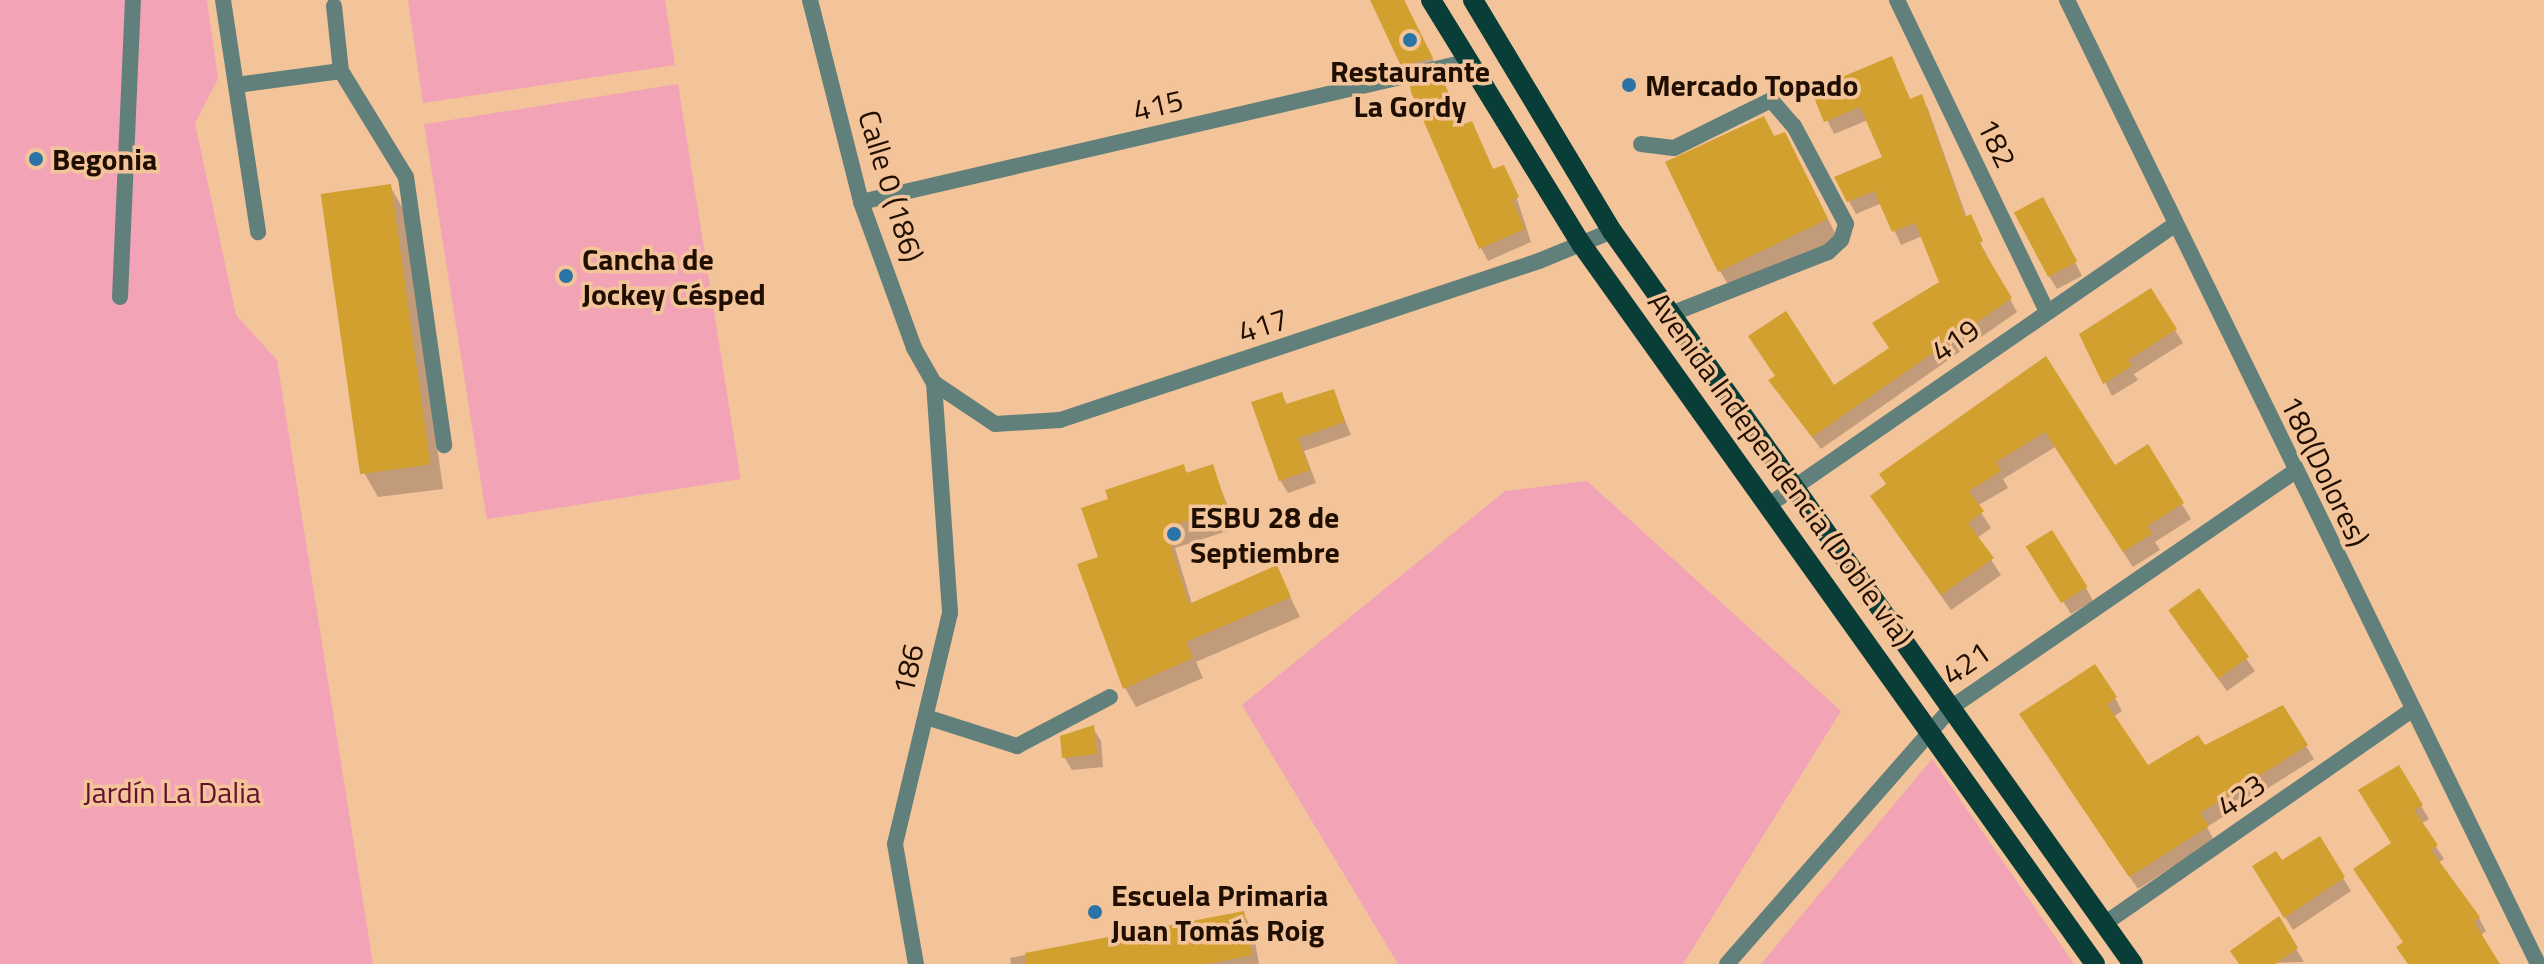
<!DOCTYPE html>
<meta charset="utf-8">
<style>
body{margin:0}
#map{position:relative;width:2544px;height:964px;overflow:hidden;background:#f3c499;font-family:"Titillium Web",sans-serif}
div>[style]{position:absolute}
.green>*{inset:0;background:#f2a3b6;transform-origin:0 0}
.shadow>*{inset:0;background:#0003}
.building>*{inset:0;background:#d1a02e;transform-origin:0 0}
.lane>*{height:16px;margin:-8px;padding:0 8px;transform-origin:8px;border-radius:8px;background:#62807b}
.street>*{height:16px;margin:-8px;padding:0 8px;transform-origin:8px;border-radius:8px;background:#62807b}
.primary>*{height:20px;margin:-10px;padding:0 10px;transform-origin:10px;border-radius:10px;background:#093d37}
.dots>*{width:22px;height:22px;translate:-50% -50%;box-sizing:border-box;border:4px solid #f3c499;border-radius:50%}
span{translate:-50% -50%;white-space:nowrap;text-align:center;line-height:1.15;-webkit-text-stroke:7px #f3c499;paint-order:stroke}
.poi-label{font-size:30px;color:#200f01;font-weight:700}
.left{translate:0 -50%;text-align:left}
.street-label{font-size:30px;color:#200f01}
.park-label{font-size:30px;color:#640f30}
</style>
<div id="map">
<div class="green">
<div style="clip-path:polygon(0 0,207px 0,218px 79px,195px 123px,236px 315px,277px 360px,373px 964px,0 964px)"></div>
<div style="clip-path:polygon(408px 0,665px 0,675px 65px,423px 103px)"></div>
<div style="left:678px;top:84px;width:400px;height:257px;rotate:81deg"></div>
<div style="clip-path:polygon(1587px 481px,1841px 711px,1683px 964px,1398px 964px,1242px 705px,1505px 491px)"></div>
<div style="clip-path:polygon(1932px 759px,2074px 964px,1761px 964px)"></div>
</div>
<div class="shadow">
<div style="clip-path:polygon(1373px 0,1404px 0,1439px 72px,1410px 78px)"></div>
<div style="clip-path:polygon(1891px 58px,1911px 101px,1921px 96px,1928px 109px,1967px 218px,2017px 312px,1821px 449px,1770px 381px,1834px 388px,1890px 350px,1942px 283px,1922px 236px,1901px 245px,1882px 203px,1856px 214px,1836px 178px,1884px 158px,1868px 120px,1834px 134px,1813px 91px)"></div>
<div style="clip-path:polygon(1471px 123px,1494px 171px,1511px 180px,1531px 242px,1488px 261px,1481px 248px)"></div>
<div style="clip-path:polygon(1774px 138px,1799px 161px,1841px 245px,1735px 296px,1720px 271px)"></div>
<div style="clip-path:polygon(390px 186px,405px 212px,443px 489px,378px 497px,363px 471px)"></div>
<div style="clip-path:polygon(2050px 213px,2082px 276px,2057px 289px,2049px 276px)"></div>
<div style="clip-path:polygon(2150px 290px,2183px 343px,2134px 374px,2138px 380px,2112px 396px,2081px 335px)"></div>
<div style="clip-path:polygon(2046px 359px,2114px 467px,2147px 447px,2191px 519px,2155px 542px,2160px 550px,2133px 567px,2055px 447px,2003px 479px,2008px 488px,1977px 506px,1991px 528px,1977px 538px,2001px 575px,1951px 610px,1882px 512px)"></div>
<div style="clip-path:polygon(1333px 391px,1351px 435px,1304px 451px,1316px 483px,1288px 493px,1280px 480px,1281px 394px,1288px 406px)"></div>
<div style="clip-path:polygon(1183px 466px,1188px 475px,1212px 467px,1237px 528px,1175px 548px,1192px 604px,1276px 568px,1300px 617px,1196px 662px,1203px 678px,1136px 707px,1125px 688px,1100px 559px,1111px 501px)"></div>
<div style="clip-path:polygon(2029px 546px,2086px 588px,2093px 601px,2071px 614px)"></div>
<div style="clip-path:polygon(2198px 591px,2255px 671px,2227px 691px,2178px 624px)"></div>
<div style="clip-path:polygon(2115px 698px,2122px 711px,2113px 717px,2148px 768px,2204px 748px,2283px 708px,2314px 759px,2207px 827px,2214px 840px,2138px 889px,2029px 727px)"></div>
<div style="clip-path:polygon(1093px 728px,1101px 741px,1103px 767px,1072px 770px,1064px 757px)"></div>
<div style="clip-path:polygon(2398px 768px,2429px 819px,2421px 824px,2444px 859px,2438px 863px,2479px 918px,2486px 931px,2480px 936px,2497px 964px,2409px 964px,2393px 844px)"></div>
<div style="clip-path:polygon(2319px 839px,2351px 891px,2293px 930px,2254px 866px,2282px 863px)"></div>
<div style="clip-path:polygon(1243px 913px,1253px 931px,1259px 964px,1011px 964px,1010px 958px)"></div>
<div style="clip-path:polygon(2278px 919px,2304px 962px,2240px 964px)"></div>
</div>
<div class="building">
<div style="clip-path:polygon(1370px 0,1404px 0,1433px 58px,1401px 66px)"></div>
<div style="clip-path:polygon(1892px 56px,1910px 99px,1922px 94px,1965px 217px,1971px 214px,1983px 241px,1979px 243px,2012px 298px,1812px 437px,1768px 380px,1775px 376px,1748px 336px,1786px 311px,1834px 385px,1889px 348px,1872px 323px,1939px 282px,1915px 223px,1892px 232px,1874px 191px,1847px 202px,1834px 177px,1882px 157px,1860px 107px,1824px 122px,1811px 90px)"></div>
<div style="clip-path:polygon(1442px 79px,1464px 124px,1472px 121px,1493px 169px,1504px 165px,1519px 197px,1512px 200px,1525px 229px,1479px 249px,1411px 92px,1410px 86px)"></div>
<div style="clip-path:polygon(1764px 116px,1774px 136px,1785px 132px,1828px 219px,1718px 272px,1665px 162px)"></div>
<div style="left:391px;top:184px;width:283px;height:71px;rotate:82deg"></div>
<div style="left:2043px;top:197px;width:73px;height:33px;rotate:62deg"></div>
<div style="clip-path:polygon(2151px 288px,2177px 329px,2128px 360px,2132px 366px,2103px 384px,2079px 334px)"></div>
<div style="clip-path:polygon(2046px 356px,2115px 465px,2148px 444px,2184px 503px,2147px 526px,2152px 534px,2123px 552px,2045px 432px,1996px 462px,2001px 471px,1969px 491px,1984px 511px,1968px 523px,1994px 558px,1941px 595px,1870px 496px,1886px 484px,1879px 474px)"></div>
<div style="clip-path:polygon(1334px 389px,1345px 422px,1298px 438px,1310px 470px,1279px 481px,1251px 402px,1282px 392px,1286px 404px)"></div>
<div style="clip-path:polygon(1184px 464px,1186px 473px,1213px 464px,1227px 508px,1165px 528px,1189px 604px,1277px 565px,1291px 597px,1186px 642px,1193px 658px,1123px 689px,1077px 564px,1098px 557px,1081px 508px,1108px 499px,1105px 490px)"></div>
<div style="left:2052px;top:530px;width:67px;height:31px;rotate:58deg"></div>
<div style="left:2199px;top:588px;width:85px;height:38px;rotate:54deg"></div>
<div style="clip-path:polygon(2095px 664px,2117px 697px,2107px 704px,2148px 765px,2198px 735px,2205px 745px,2283px 705px,2308px 745px,2200px 813px,2209px 826px,2129px 877px,2019px 714px)"></div>
<div style="clip-path:polygon(1094px 725px,1097px 754px,1062px 758px,1060px 736px)"></div>
<div style="clip-path:polygon(2399px 765px,2423px 805px,2414px 810px,2438px 845px,2431px 850px,2480px 917px,2474px 922px,2500px 964px,2408px 964px,2396px 947px,2403px 942px,2353px 869px,2391px 843px,2358px 790px)"></div>
<div style="clip-path:polygon(2320px 836px,2345px 877px,2284px 918px,2252px 866px,2276px 851px,2282px 860px)"></div>
<div style="clip-path:polygon(1244px 911px,1252px 955px,1208px 964px,1026px 964px,1025px 953px)"></div>
<div style="clip-path:polygon(2279px 916px,2298px 948px,2275px 964px,2239px 964px,2230px 951px)"></div>
</div>
<div class="lane">
<div style="left:223px;top:0;width:235px;rotate:81.4deg"></div>
<div style="left:334px;top:6px;width:65px;rotate:83.9deg"></div>
<div style="left:341px;top:71px;width:124px;rotate:58.5deg"></div>
<div style="left:406px;top:177px;width:271px;rotate:81.9deg"></div>
<div style="left:236px;top:85px;width:106px;rotate:-7.6deg"></div>
<div style="left:1641px;top:144px;width:33px;rotate:7deg"></div>
<div style="left:1674px;top:148px;width:108px;rotate:-26.3deg"></div>
<div style="left:1771px;top:100px;width:35px;rotate:49deg"></div>
<div style="left:1794px;top:126px;width:111px;rotate:62deg"></div>
<div style="left:1846px;top:224px;width:17px;rotate:107deg"></div>
<div style="left:1841px;top:240px;width:18px;rotate:137deg"></div>
<div style="left:1828px;top:252px;width:169px;rotate:158.5deg"></div>
<div style="left:120px;top:297px;width:297px;rotate:-87.5deg"></div>
<div style="left:926px;top:717px;width:96px;rotate:17.7deg"></div>
<div style="left:1017px;top:746px;width:105px;rotate:-27.8deg"></div>
</div>
<div class="street">
<div style="left:810px;top:0;width:208px;rotate:75.8deg"></div>
<div style="left:861px;top:202px;width:155px;rotate:70deg"></div>
<div style="left:914px;top:348px;width:40px;rotate:60.3deg"></div>
<div style="left:934px;top:383px;width:231px;rotate:86deg"></div>
<div style="left:950px;top:613px;width:237px;rotate:103.4deg"></div>
<div style="left:895px;top:844px;width:122px;rotate:80.1deg"></div>
<div style="left:1897px;top:0;width:344px;rotate:64.3deg"></div>
<div style="left:2067px;top:0;width:1073px;rotate:63.96deg"></div>
<div style="left:861px;top:202px;width:621px;rotate:-13.03deg"></div>
<div style="left:934px;top:383px;width:73px;rotate:33.9deg"></div>
<div style="left:995px;top:424px;width:65px;rotate:-3.5deg"></div>
<div style="left:1060px;top:420px;width:505px;rotate:-18.36deg"></div>
<div style="left:1539px;top:261px;width:79px;rotate:-22.3deg"></div>
<div style="left:1770px;top:504px;width:491px;rotate:-34.6deg"></div>
<div style="left:2104px;top:924px;width:374px;rotate:-34.8deg"></div>
<div style="left:1727px;top:964px;width:342px;rotate:-48.8deg"></div>
<div style="left:1952px;top:707px;width:415px;rotate:-34.5deg"></div>
</div>
<div class="primary">
<div style="left:1431px;top:0;width:288px;rotate:58.4deg"></div>
<div style="left:1582px;top:245px;width:883px;rotate:54.49deg"></div>
<div style="left:1473px;top:0;width:270px;rotate:59deg"></div>
<div style="left:1612px;top:231px;width:899px;rotate:54.6deg"></div>
</div>
<div class="dots">
<div style="left:1410px;top:40px;background:#2a73a7"></div>
<div style="left:1629px;top:85px;background:#2a73a7"></div>
<div style="left:36px;top:159px;background:#2a73a7"></div>
<div style="left:566px;top:276px;background:#2a73a7"></div>
<div style="left:1174px;top:534px;background:#2a73a7"></div>
<div style="left:1095px;top:912px;background:#2a73a7"></div>
</div>
<div class="poi-label">
<span style="left:1410px;top:88px">Restaurante<br>La Gordy</span>
<span class="left" style="left:1645px;top:85px">Mercado Topado</span>
<span class="left" style="left:52px;top:159px">Begonia</span>
<span class="left" style="left:582px;top:276px">Cancha de<br>Jockey Césped</span>
<span class="left" style="left:1190px;top:534px">ESBU 28 de<br>Septiembre</span>
<span class="left" style="left:1111px;top:912px">Escuela Primaria<br>Juan Tomás Roig</span>
</div>
<div class="street-label">
<span style="left:1158px;top:105px;rotate:-13deg">415</span>
<span style="left:1997px;top:143px;rotate:64deg">182</span>
<span style="left:891px;top:186px;rotate:73deg">Calle 0 (186)</span>
<span style="left:1263px;top:325px;rotate:-18deg">417</span>
<span style="left:1955px;top:340px;rotate:-35deg">419</span>
<span style="left:1781px;top:469px;rotate:54deg">Avenida Independencia (Doble vía)</span>
<span style="left:2325px;top:471px;rotate:64deg">180(Dolores)</span>
<span style="left:1966px;top:663px;rotate:-35deg">421</span>
<span style="left:908px;top:669px;rotate:-77deg">186</span>
<span style="left:2241px;top:795px;rotate:-35deg">423</span>
</div>
<div class="park-label">
<span style="left:172px;top:792px">Jardín La Dalia</span>
</div>
</div>
